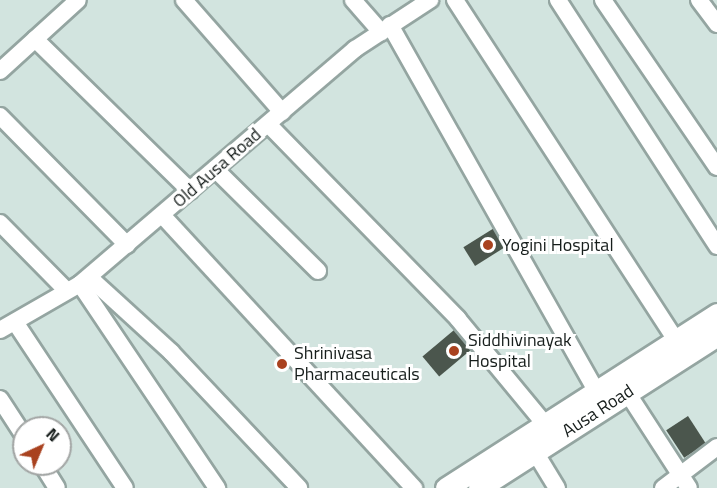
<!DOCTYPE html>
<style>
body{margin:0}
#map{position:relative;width:717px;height:488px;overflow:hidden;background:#d2e4df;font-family:"Titillium Web",sans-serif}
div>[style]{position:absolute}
.building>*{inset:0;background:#4b564d;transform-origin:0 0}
.roads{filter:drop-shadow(2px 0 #94a5a1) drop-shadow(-2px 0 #94a5a1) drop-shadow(0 2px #94a5a1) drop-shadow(0 -2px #94a5a1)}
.minor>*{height:16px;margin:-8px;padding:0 8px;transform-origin:8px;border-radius:8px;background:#fff}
.major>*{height:21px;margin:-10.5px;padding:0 10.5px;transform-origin:10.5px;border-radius:10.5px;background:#fff}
.dots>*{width:16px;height:16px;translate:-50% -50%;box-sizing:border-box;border:3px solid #fff;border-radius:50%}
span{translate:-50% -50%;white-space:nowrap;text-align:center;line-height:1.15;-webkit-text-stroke:6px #fff;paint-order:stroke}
.street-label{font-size:18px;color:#161d1b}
.poi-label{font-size:18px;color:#161d1b}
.left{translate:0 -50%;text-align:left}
.north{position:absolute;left:12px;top:416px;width:60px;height:60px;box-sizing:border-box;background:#fff;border:2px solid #a2a5a4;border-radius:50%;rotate:44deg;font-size:16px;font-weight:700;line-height:24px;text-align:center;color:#161d1b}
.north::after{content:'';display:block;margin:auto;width:21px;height:27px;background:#a9421f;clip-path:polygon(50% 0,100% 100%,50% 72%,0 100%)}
</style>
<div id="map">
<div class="building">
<div style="left:499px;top:225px;width:22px;height:42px;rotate:58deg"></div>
<div style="left:460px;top:325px;width:26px;height:49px;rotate:50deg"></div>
<div style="left:688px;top:416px;width:33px;height:26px;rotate:57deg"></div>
</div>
<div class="roads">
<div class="minor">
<div style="left:184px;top:0;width:149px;rotate:48.8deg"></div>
<div style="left:353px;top:0;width:43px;rotate:48.8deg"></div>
<div style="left:455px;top:0;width:406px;rotate:57deg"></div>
<div style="left:558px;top:0;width:293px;rotate:57.1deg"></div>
<div style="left:603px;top:0;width:202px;rotate:55.7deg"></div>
<div style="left:699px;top:0;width:30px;rotate:53deg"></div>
<div style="left:390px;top:25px;width:420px;rotate:60.6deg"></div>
<div style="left:35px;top:39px;width:217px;rotate:44.4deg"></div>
<div style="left:0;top:71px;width:105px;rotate:-42.3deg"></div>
<div style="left:0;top:116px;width:181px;rotate:45.4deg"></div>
<div style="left:268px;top:124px;width:272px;rotate:45.7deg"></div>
<div style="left:458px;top:319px;width:136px;rotate:50.4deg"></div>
<div style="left:215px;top:169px;width:145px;rotate:44.7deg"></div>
<div style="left:162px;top:215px;width:372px;rotate:47.3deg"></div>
<div style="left:0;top:223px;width:95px;rotate:45.4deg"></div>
<div style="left:89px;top:277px;width:111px;rotate:42.4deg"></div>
<div style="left:171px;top:352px;width:187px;rotate:46.7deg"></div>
<div style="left:80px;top:284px;width:246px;rotate:56.1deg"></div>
<div style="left:15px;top:322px;width:199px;rotate:56.5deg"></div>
<div style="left:0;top:330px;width:92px;rotate:-29.9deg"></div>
<div style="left:80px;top:284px;width:362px;rotate:-40.5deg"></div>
<div style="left:355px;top:49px;width:90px;rotate:-33.2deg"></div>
<div style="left:621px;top:383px;width:125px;rotate:57.1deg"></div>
<div style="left:0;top:399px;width:44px;rotate:57deg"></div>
<div style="left:535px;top:452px;width:42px;rotate:58.6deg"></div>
<div style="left:42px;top:464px;width:28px;rotate:58deg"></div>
<div style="left:663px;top:488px;width:68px;rotate:-37.2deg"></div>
</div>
<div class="major">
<div style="left:446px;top:488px;width:322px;rotate:-32.7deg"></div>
<div style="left:479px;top:488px;width:283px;rotate:-32.7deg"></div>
</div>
</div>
<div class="dots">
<div style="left:488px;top:245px;background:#a9421f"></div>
<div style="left:454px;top:351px;background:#a9421f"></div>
<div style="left:282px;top:364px;background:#a9421f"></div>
</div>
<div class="street-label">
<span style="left:217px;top:168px;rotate:-41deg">Old Ausa Road</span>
<span style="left:598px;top:411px;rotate:-33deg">Ausa Road</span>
</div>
<div class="poi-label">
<span class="left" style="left:502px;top:245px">Yogini Hospital</span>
<span class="left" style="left:468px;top:351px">Siddhivinayak<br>Hospital</span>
<span class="left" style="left:294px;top:364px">Shrinivasa<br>Pharmaceuticals</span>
</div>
<div class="north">N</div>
</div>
